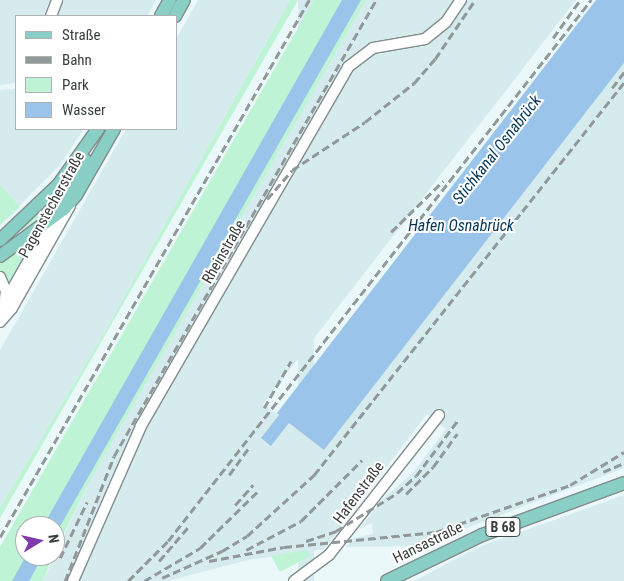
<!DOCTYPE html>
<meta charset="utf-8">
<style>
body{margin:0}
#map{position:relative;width:624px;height:581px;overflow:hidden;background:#ebf8f9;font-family:"Roboto Condensed",sans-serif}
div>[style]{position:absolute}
.built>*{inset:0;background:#d6ebed;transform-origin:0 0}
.green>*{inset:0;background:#bef3d6}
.water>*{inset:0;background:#9ac4e9}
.roads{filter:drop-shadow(1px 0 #818c8d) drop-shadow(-1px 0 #818c8d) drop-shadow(0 1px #818c8d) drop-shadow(0 -1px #818c8d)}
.minor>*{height:10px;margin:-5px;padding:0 5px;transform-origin:5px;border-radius:5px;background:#fff}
.major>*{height:12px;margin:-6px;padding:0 6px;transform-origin:6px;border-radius:6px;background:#8acfc5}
.rail>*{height:2.5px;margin-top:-1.25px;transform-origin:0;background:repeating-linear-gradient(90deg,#909899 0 8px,transparent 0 12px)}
span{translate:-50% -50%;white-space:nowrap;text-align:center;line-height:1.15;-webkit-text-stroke:4px #fff;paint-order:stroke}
.shield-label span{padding:1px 4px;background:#fff;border:1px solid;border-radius:4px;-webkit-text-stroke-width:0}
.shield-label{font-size:14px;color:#383d3d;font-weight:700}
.street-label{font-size:15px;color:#383d3d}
.water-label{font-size:16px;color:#023558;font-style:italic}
.legend{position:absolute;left:15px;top:15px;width:162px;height:115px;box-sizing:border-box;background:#fff;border:1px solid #afb1b1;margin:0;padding:6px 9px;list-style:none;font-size:15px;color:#383d3d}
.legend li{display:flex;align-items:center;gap:10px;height:25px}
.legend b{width:25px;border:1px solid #afb1b1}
.north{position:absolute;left:15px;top:516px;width:50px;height:50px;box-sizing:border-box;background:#fff;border:1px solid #afb1b1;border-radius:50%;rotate:81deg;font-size:14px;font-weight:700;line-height:20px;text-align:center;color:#383d3d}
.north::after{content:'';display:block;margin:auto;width:18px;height:22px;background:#803aad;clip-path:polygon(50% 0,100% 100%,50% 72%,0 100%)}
</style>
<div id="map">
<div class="built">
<div style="clip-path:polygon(0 0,50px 0,43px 16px,16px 16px,16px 83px,0 85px)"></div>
<div style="clip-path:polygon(63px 0,156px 0,147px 16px,57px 16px)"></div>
<div style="clip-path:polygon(198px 0,290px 0,104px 333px,0 508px,0 350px,126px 129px,176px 129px,176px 39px)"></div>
<div style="left:298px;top:0;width:16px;height:598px"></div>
<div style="clip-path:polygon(366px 0,576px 0,263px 404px,279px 415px,271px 446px,289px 423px,324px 449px,624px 63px,624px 468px,419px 546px,346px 547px,354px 538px,373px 534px,372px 523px,359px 529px,383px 499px,413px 473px,446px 429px,427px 414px,324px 549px,248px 560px,168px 581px,43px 581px,86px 488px)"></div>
<div style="clip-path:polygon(16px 89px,16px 129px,84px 129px,59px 166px,0 225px,0 90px)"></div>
<div style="clip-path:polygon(624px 495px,624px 581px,414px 581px,476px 548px)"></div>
</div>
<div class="green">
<div style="clip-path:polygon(290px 0,298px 0,0 518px,0 508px,104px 333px)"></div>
<div style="clip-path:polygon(314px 0,366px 0,86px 488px,55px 552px,55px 526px,25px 526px,25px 556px,53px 556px,43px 581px,0 581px,0 547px)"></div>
<div style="clip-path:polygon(73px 173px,52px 213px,26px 235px,21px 228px)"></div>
<div style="clip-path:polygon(0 185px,20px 207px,0 225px)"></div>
<div style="clip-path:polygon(26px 246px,31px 250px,9px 287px,0 270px,0 261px)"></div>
<div style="clip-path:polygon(307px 550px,310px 556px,280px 572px,271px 556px)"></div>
<div style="clip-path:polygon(326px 551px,311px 564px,310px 561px,282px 577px)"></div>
</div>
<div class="water">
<div style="clip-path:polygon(342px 0,361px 0,55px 535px,55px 526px,43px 526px)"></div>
<div style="clip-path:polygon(596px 0,624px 0,624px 63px,324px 450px,289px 423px,271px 446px,261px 438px,279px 415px,277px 413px)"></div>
<div style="clip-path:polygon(26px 556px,43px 556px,29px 581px,12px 581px)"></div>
</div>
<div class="roads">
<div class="minor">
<div style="left:51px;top:16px;width:17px;rotate:-69deg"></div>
<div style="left:0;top:277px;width:15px;rotate:67deg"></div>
<div style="left:6px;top:291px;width:8px;rotate:97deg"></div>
<div style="left:0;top:320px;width:16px;rotate:-76deg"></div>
<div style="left:4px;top:304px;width:95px;rotate:-60.5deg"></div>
<div style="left:0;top:322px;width:18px;rotate:-49deg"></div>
<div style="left:12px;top:308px;width:117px;rotate:-60.4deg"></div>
<div style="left:73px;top:581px;width:169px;rotate:-66.3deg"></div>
<div style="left:141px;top:426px;width:414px;rotate:-60deg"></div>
<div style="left:348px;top:67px;width:31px;rotate:-37deg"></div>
<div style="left:373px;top:48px;width:53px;rotate:-9.8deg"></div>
<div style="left:425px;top:39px;width:27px;rotate:-39deg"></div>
<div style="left:446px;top:22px;width:27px;rotate:-56deg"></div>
<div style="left:294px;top:581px;width:44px;rotate:-36.6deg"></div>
<div style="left:329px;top:555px;width:178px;rotate:-51.8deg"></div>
</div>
<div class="major">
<div style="left:161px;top:16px;width:18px;rotate:-61deg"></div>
<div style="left:175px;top:16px;width:18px;rotate:-61deg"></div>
<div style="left:59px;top:206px;width:53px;rotate:-60.5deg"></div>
<div style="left:0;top:240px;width:81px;rotate:-43.5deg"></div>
<div style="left:59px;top:184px;width:67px;rotate:-54.7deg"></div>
<div style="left:0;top:256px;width:79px;rotate:-36.3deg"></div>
<div style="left:64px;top:209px;width:18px;rotate:-49deg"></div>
<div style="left:76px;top:195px;width:76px;rotate:-60.1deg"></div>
<div style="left:387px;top:581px;width:106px;rotate:-25.8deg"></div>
<div style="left:482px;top:535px;width:151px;rotate:-20.1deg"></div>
</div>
</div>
<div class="rail">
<div style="left:553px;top:38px;width:47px;rotate:-54.6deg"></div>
<div style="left:612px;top:88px;width:20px;rotate:-53deg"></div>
<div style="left:267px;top:199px;width:38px;rotate:-49deg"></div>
<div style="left:292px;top:170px;width:87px;rotate:-33.3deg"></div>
<div style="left:365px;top:122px;width:63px;rotate:-38.5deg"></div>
<div style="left:414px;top:83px;width:32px;rotate:-49deg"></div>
<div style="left:435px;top:59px;width:71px;rotate:-55.9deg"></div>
<div style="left:391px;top:232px;width:73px;rotate:-44.4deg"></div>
<div style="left:264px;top:408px;width:54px;rotate:-60.1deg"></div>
<div style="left:603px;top:472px;width:23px;rotate:-23deg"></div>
<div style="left:229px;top:475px;width:34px;rotate:-54deg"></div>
<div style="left:406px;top:494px;width:38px;rotate:-45deg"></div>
<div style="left:433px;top:467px;width:41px;rotate:-54deg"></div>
<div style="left:235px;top:505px;width:27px;rotate:-48deg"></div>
<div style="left:0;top:537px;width:620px;rotate:-60.08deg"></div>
<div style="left:306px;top:541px;width:32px;rotate:-18deg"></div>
<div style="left:336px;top:531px;width:72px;rotate:-31.9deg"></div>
<div style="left:397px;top:493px;width:25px;rotate:-42deg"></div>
<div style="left:416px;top:476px;width:70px;rotate:-53.1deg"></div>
<div style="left:246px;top:550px;width:62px;rotate:-27.8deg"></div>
<div style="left:301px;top:521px;width:86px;rotate:-45deg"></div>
<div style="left:60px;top:558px;width:62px;rotate:-64.3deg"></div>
<div style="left:159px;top:561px;width:48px;rotate:-49.3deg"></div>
<div style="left:209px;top:561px;width:76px;rotate:-10.6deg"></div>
<div style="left:284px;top:547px;width:153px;rotate:-5.6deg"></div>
<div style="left:436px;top:532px;width:142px;rotate:-19.3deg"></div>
<div style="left:570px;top:485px;width:63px;rotate:-31.4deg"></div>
<div style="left:162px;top:578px;width:66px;rotate:-24.2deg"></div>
<div style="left:222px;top:551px;width:29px;rotate:-31deg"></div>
<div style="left:247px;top:536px;width:91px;rotate:-42.3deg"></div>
<div style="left:314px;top:475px;width:500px;rotate:-51.7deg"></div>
<div style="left:65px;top:581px;width:134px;rotate:-68.6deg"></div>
<div style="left:114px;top:456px;width:526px;rotate:-60.12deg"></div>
<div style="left:128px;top:581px;width:57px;rotate:-45deg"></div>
<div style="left:168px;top:541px;width:687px;rotate:-51.98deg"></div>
<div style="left:144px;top:581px;width:65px;rotate:-30.5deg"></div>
<div style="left:200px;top:548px;width:83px;rotate:-44.5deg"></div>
</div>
<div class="shield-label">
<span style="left:503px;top:527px">B 68</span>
</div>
<div class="street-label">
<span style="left:52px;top:205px;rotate:-61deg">Pagenstecherstraße</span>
<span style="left:224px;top:252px;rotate:-60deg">Rheinstraße</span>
<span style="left:359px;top:493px;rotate:-53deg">Hafenstraße</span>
<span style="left:428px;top:543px;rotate:-26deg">Hansastraße</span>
</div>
<div class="water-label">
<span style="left:497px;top:150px;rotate:-52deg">Stichkanal Osnabrück</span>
<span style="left:461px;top:226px">Hafen Osnabrück</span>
</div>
<ul class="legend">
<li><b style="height:6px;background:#8acfc5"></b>Straße</li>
<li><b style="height:6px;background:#909899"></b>Bahn</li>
<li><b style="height:14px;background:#bef3d6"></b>Park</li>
<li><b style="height:14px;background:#9ac4e9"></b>Wasser</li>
</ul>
<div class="north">N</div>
</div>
